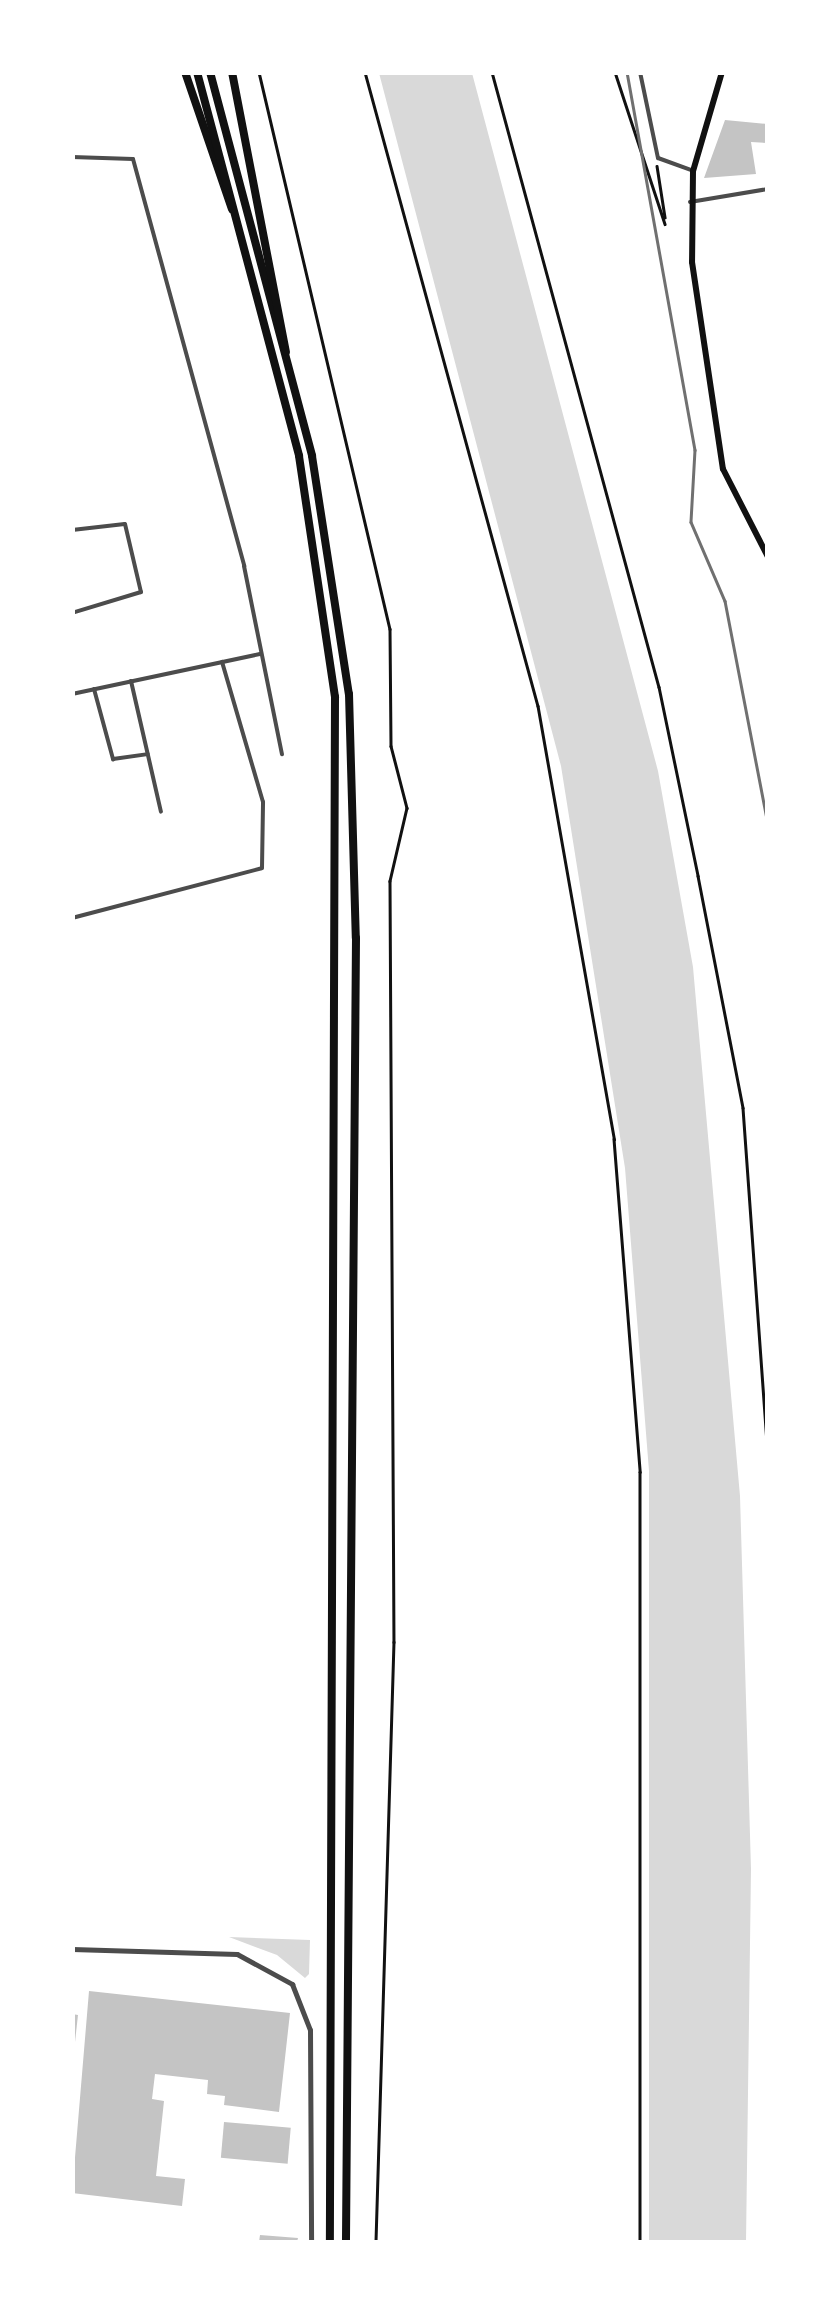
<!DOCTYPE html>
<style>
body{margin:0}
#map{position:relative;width:840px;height:2315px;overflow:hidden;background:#fff;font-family:Lora,serif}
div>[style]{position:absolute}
.water>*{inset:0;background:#d9d9d9}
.building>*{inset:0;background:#c4c4c4;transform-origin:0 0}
.path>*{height:2.5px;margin:-1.25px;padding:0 1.25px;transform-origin:1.25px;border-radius:1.25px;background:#111}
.minor>*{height:4px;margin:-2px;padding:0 2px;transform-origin:2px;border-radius:2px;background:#4c4c4c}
.tertiary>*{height:5px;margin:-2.5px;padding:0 2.5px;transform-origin:2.5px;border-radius:2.5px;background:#4c4c4c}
.primary>*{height:6px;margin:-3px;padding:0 3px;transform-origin:3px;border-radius:3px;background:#111}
.motorway>*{height:8px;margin:-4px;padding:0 4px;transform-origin:4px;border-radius:4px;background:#111}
.rail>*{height:2.5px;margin:-1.25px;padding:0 1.25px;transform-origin:1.25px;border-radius:1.25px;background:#707070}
span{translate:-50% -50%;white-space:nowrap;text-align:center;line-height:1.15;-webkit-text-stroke:10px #fff;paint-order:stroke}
.frame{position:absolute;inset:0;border:75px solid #fff;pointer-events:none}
</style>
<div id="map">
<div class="water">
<div style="clip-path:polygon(379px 73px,472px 73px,658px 771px,693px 967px,740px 1496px,751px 1869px,746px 2242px,649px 2242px,649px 1471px,625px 1168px,561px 766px)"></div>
<div style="clip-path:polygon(229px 1937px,310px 1940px,309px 1974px,305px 1978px,277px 1955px)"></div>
</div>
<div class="building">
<div style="clip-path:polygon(725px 120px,768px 124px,768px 143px,751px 142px,756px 174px,704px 178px)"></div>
<div style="clip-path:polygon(89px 1991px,290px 2013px,279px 2112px,224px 2105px,225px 2096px,207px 2094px,208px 2080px,155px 2074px,152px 2099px,164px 2101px,156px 2176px,185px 2179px,182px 2206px,72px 2193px)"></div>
<div style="clip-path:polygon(72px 2014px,78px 2015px,75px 2042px,72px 2042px)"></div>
<div style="left:224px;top:2122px;width:67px;height:36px;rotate:5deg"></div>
<div style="clip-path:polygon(260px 2235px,298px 2238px,297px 2242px,259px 2242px)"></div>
</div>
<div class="path">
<div style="left:259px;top:72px;width:572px;rotate:76.77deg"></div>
<div style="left:390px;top:629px;width:117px;rotate:89.5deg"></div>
<div style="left:391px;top:746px;width:64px;rotate:75.5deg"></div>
<div style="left:407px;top:808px;width:75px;rotate:103.1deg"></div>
<div style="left:390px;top:881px;width:761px;rotate:89.7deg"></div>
<div style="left:394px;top:1642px;width:600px;rotate:91.72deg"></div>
<div style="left:365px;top:72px;width:657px;rotate:74.74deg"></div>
<div style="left:538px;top:706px;width:440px;rotate:80deg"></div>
<div style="left:614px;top:1139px;width:334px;rotate:85.5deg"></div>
<div style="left:640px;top:1472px;width:770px;rotate:90deg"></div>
<div style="left:492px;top:72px;width:637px;rotate:74.81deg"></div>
<div style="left:659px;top:687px;width:193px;rotate:78.3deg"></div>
<div style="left:698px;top:876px;width:236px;rotate:79deg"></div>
<div style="left:743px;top:1108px;width:352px;rotate:85.9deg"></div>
<div style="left:615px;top:72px;width:160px;rotate:71.8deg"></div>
<div style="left:657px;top:166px;width:52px;rotate:81.1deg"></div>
</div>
<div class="minor">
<div style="left:640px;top:72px;width:88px;rotate:78.2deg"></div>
<div style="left:658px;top:158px;width:37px;rotate:20deg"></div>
<div style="left:72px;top:157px;width:61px;rotate:1.9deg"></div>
<div style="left:133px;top:159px;width:422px;rotate:74.7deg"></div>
<div style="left:244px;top:566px;width:192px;rotate:78.6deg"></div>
<div style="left:690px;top:202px;width:79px;rotate:-9.5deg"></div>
<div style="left:72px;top:530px;width:53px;rotate:-6.5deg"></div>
<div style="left:125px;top:524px;width:70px;rotate:76.8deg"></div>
<div style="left:141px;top:592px;width:72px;rotate:163.1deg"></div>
<div style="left:131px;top:681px;width:134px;rotate:77.1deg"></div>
<div style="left:94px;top:689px;width:73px;rotate:74.8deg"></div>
<div style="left:113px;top:759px;width:35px;rotate:-8deg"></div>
<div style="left:72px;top:694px;width:192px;rotate:-12deg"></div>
<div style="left:72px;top:918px;width:196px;rotate:-14.7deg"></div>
<div style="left:262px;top:868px;width:66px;rotate:-89.1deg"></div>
<div style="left:263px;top:802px;width:146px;rotate:-106.3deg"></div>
</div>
<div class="tertiary">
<div style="left:72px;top:1949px;width:165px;rotate:1.7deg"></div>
<div style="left:237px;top:1954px;width:63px;rotate:28.6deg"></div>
<div style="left:292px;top:1984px;width:49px;rotate:68.6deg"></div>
<div style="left:310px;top:2030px;width:212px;rotate:89.7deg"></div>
</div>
<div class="primary">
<div style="left:722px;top:72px;width:103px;rotate:106.3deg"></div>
<div style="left:693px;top:171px;width:91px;rotate:90.6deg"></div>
<div style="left:692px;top:262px;width:209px;rotate:81.5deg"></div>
<div style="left:723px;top:469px;width:99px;rotate:62.9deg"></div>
</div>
<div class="motorway">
<div style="left:185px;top:72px;width:145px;rotate:71.1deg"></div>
<div style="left:197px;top:72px;width:397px;rotate:75.1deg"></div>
<div style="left:299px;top:456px;width:244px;rotate:81.5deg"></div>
<div style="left:335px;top:697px;width:1545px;rotate:90.19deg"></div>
<div style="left:210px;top:72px;width:397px;rotate:75.1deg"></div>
<div style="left:312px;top:456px;width:241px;rotate:81.2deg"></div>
<div style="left:349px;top:694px;width:244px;rotate:88.4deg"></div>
<div style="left:356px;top:938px;width:1304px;rotate:90.44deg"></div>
<div style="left:232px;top:72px;width:285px;rotate:79.1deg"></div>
</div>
<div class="rail">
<div style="left:627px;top:72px;width:384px;rotate:79.8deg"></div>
<div style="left:695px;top:450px;width:72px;rotate:93.2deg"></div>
<div style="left:691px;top:522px;width:86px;rotate:66.7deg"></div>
<div style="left:725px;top:601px;width:227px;rotate:79.1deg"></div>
</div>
<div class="frame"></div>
</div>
